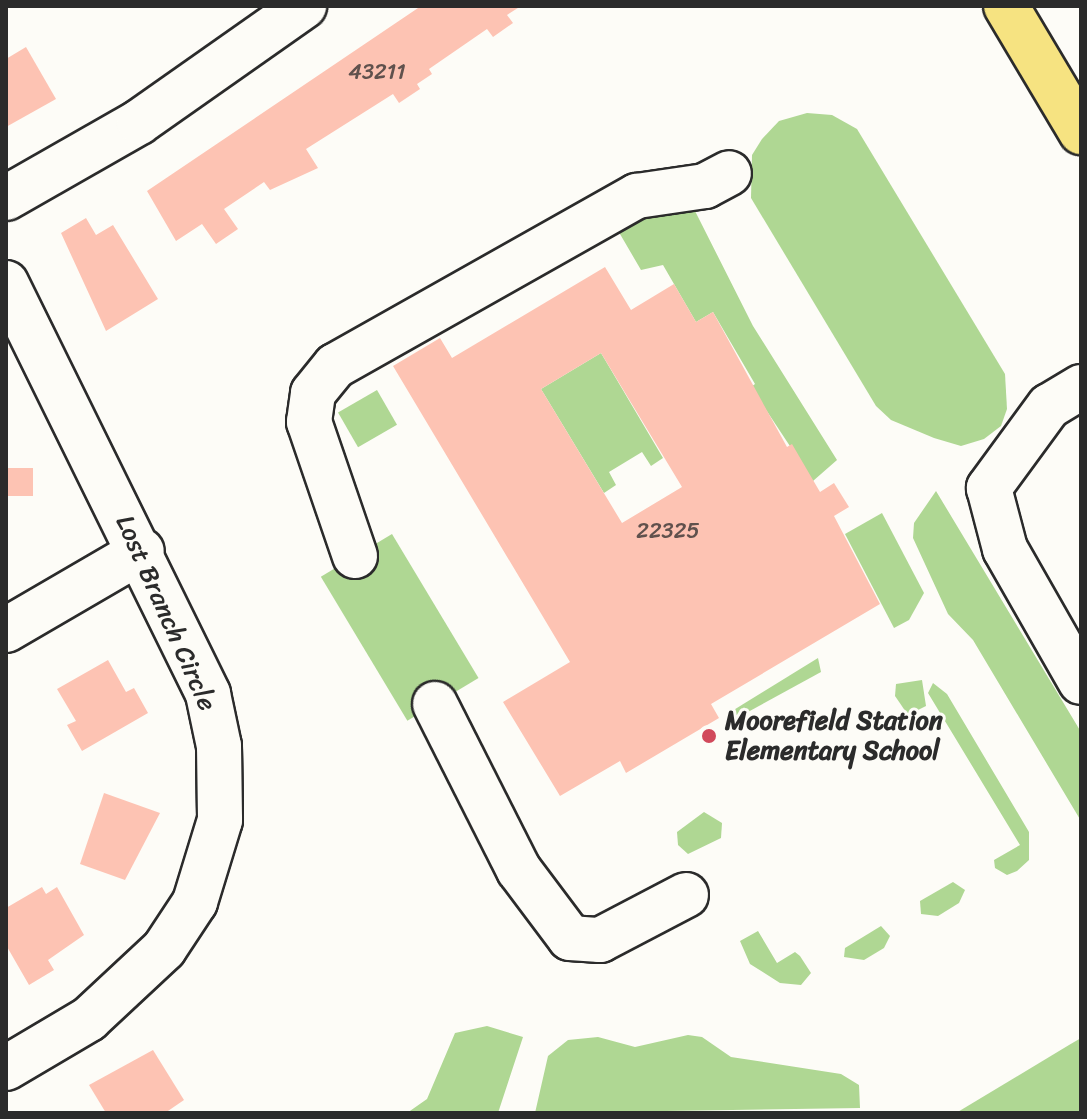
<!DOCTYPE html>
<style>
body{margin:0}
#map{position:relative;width:1087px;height:1119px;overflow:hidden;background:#fdfcf7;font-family:Sriracha,sans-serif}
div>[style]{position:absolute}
.green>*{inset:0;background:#afd793;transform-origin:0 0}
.building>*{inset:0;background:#fdc3b3;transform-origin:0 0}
.roads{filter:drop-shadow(2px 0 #2b2b2b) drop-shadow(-2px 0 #2b2b2b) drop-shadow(0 2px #2b2b2b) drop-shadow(0 -2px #2b2b2b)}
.minor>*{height:44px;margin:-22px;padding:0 22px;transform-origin:22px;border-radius:22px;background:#fdfcf7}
.major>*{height:44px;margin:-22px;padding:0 22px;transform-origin:22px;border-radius:22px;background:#f6e381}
.dots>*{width:22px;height:22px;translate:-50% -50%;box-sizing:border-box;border:4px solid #fdfcf7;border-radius:50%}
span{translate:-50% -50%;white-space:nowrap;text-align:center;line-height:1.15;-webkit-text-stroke:6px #fdfcf7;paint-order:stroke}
.number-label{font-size:22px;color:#60514d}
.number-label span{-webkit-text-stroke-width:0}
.street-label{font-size:26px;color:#2b2b2b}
.poi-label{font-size:26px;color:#2b2b2b;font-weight:700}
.left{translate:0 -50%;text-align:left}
.frame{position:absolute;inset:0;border:8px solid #2b2b2b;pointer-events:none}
</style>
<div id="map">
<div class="green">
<div style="clip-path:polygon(807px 113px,832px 115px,857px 129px,1005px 374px,1007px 409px,1001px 426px,984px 439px,961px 446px,934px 438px,891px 420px,876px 406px,751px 198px,752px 155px,762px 139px,779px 121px)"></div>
<div style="clip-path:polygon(694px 209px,753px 326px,837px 460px,813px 481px,751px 387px,755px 384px,713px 312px,696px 322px,663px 265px,641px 270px,613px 222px)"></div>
<div style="clip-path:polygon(601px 353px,663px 458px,651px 466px,642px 452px,609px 472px,616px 485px,604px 493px,541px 389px)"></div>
<div style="left:377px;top:390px;width:40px;height:45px;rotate:60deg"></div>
<div style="clip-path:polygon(936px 491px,1081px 732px,1081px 821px,973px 640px,948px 614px,913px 538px,914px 523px)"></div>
<div style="clip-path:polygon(882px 513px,924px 593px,909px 620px,894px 628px,845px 534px)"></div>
<div style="left:392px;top:534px;width:168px;height:83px;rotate:59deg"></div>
<div style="clip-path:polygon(818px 658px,821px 672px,737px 718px,732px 711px)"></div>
<div style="clip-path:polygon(922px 680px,926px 706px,908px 715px,895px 696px,896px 684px)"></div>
<div style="clip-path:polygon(933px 683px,947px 694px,1029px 832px,1029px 860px,1017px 871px,1007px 875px,995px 868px,994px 860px,1020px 845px,928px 693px)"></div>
<div style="clip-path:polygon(704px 812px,722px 823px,721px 838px,688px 854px,678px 845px,677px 832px)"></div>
<div style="clip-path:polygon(953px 882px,965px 890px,959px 903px,938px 916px,921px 914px,920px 901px)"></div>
<div style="clip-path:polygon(881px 926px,890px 936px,884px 948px,864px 960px,844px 957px,845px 948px)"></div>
<div style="clip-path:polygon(758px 931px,777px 963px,795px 952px,800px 956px,811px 973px,801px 985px,780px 983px,750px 964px,740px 941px)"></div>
<div style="clip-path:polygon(487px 1026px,523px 1037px,498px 1113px,407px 1113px,427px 1099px,455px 1033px)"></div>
<div style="clip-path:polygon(688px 1035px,702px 1037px,731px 1057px,841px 1074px,859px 1085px,860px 1108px,535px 1113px,548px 1056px,568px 1040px,598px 1037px,635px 1047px)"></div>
<div style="clip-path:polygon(1081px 1038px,1081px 1113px,956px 1113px,1069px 1045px)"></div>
</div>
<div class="building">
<div style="clip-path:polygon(421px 6px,521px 6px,507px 15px,513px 23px,493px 37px,487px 29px,429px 69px,432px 74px,417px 84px,420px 89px,399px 103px,393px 94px,306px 149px,318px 168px,270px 190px,264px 182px,224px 209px,238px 229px,216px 244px,202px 224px,176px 241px,147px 191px)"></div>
<div style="clip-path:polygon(26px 47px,56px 99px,6px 127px,6px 59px)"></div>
<div style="clip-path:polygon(86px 218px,96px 235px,113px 225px,158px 299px,106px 331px,61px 233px)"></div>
<div style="clip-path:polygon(evenodd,605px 267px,631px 310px,674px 284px,696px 322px,713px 312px,787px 447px,792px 444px,820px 492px,834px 483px,849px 507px,834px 516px,880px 604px,711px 704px,719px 718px,626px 773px,620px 761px,560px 796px,503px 702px,570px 662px,393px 366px,440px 338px,452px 358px,605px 267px,601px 353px,682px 487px,622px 523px,541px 389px,601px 353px)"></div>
<div style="left:6px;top:468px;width:27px;height:28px"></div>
<div style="clip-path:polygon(108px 660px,126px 692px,134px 688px,148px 713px,82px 751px,67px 725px,76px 721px,57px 689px)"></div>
<div style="clip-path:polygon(104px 793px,160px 813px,125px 880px,80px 864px)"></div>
<div style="clip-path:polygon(42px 887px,46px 894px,57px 887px,84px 935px,48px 960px,54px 970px,29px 985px,6px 945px,6px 908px)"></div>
<div style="clip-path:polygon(153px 1050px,184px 1100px,165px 1113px,106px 1113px,89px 1085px)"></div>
</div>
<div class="roads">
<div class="minor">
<div style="left:6px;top:198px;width:153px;rotate:-29.7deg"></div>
<div style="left:139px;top:122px;width:202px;rotate:-35.1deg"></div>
<div style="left:6px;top:283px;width:458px;rotate:63.8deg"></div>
<div style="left:208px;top:694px;width:53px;rotate:78.1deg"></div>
<div style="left:219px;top:746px;width:74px;rotate:89.2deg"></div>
<div style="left:220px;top:820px;width:86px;rotate:107deg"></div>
<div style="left:195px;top:902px;width:56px;rotate:123.4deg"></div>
<div style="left:164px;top:949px;width:103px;rotate:137deg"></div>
<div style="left:89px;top:1019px;width:96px;rotate:149.4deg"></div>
<div style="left:1081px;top:387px;width:37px;rotate:149deg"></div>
<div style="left:1049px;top:406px;width:102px;rotate:126.2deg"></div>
<div style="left:989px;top:488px;width:63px;rotate:75.3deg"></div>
<div style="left:1005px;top:549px;width:153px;rotate:60.3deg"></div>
<div style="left:355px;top:556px;width:142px;rotate:-108.9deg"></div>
<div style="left:309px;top:422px;width:29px;rotate:-82deg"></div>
<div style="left:313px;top:393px;width:35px;rotate:-51deg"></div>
<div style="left:335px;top:366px;width:347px;rotate:-29.4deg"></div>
<div style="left:637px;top:196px;width:69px;rotate:-8.4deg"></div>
<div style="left:705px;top:186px;width:27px;rotate:-28deg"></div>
<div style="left:6px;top:630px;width:157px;rotate:-30.2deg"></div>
<div style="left:435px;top:704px;width:186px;rotate:63.2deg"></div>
<div style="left:519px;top:870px;width:85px;rotate:53.1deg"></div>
<div style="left:570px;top:938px;width:30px;rotate:4deg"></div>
<div style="left:600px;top:940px;width:97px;rotate:-27.6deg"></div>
</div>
<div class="major">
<div style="left:1006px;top:6px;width:147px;rotate:59.2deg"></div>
</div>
</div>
<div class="dots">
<div style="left:709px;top:736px;background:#d1495b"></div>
</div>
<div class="number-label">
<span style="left:377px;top:72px">43211</span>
<span style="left:668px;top:531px">22325</span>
</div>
<div class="street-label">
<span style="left:166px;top:613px;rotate:66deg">Lost Branch Circle</span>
</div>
<div class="poi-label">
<span class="left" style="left:725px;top:736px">Moorefield Station<br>Elementary School</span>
</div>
<div class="frame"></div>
</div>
